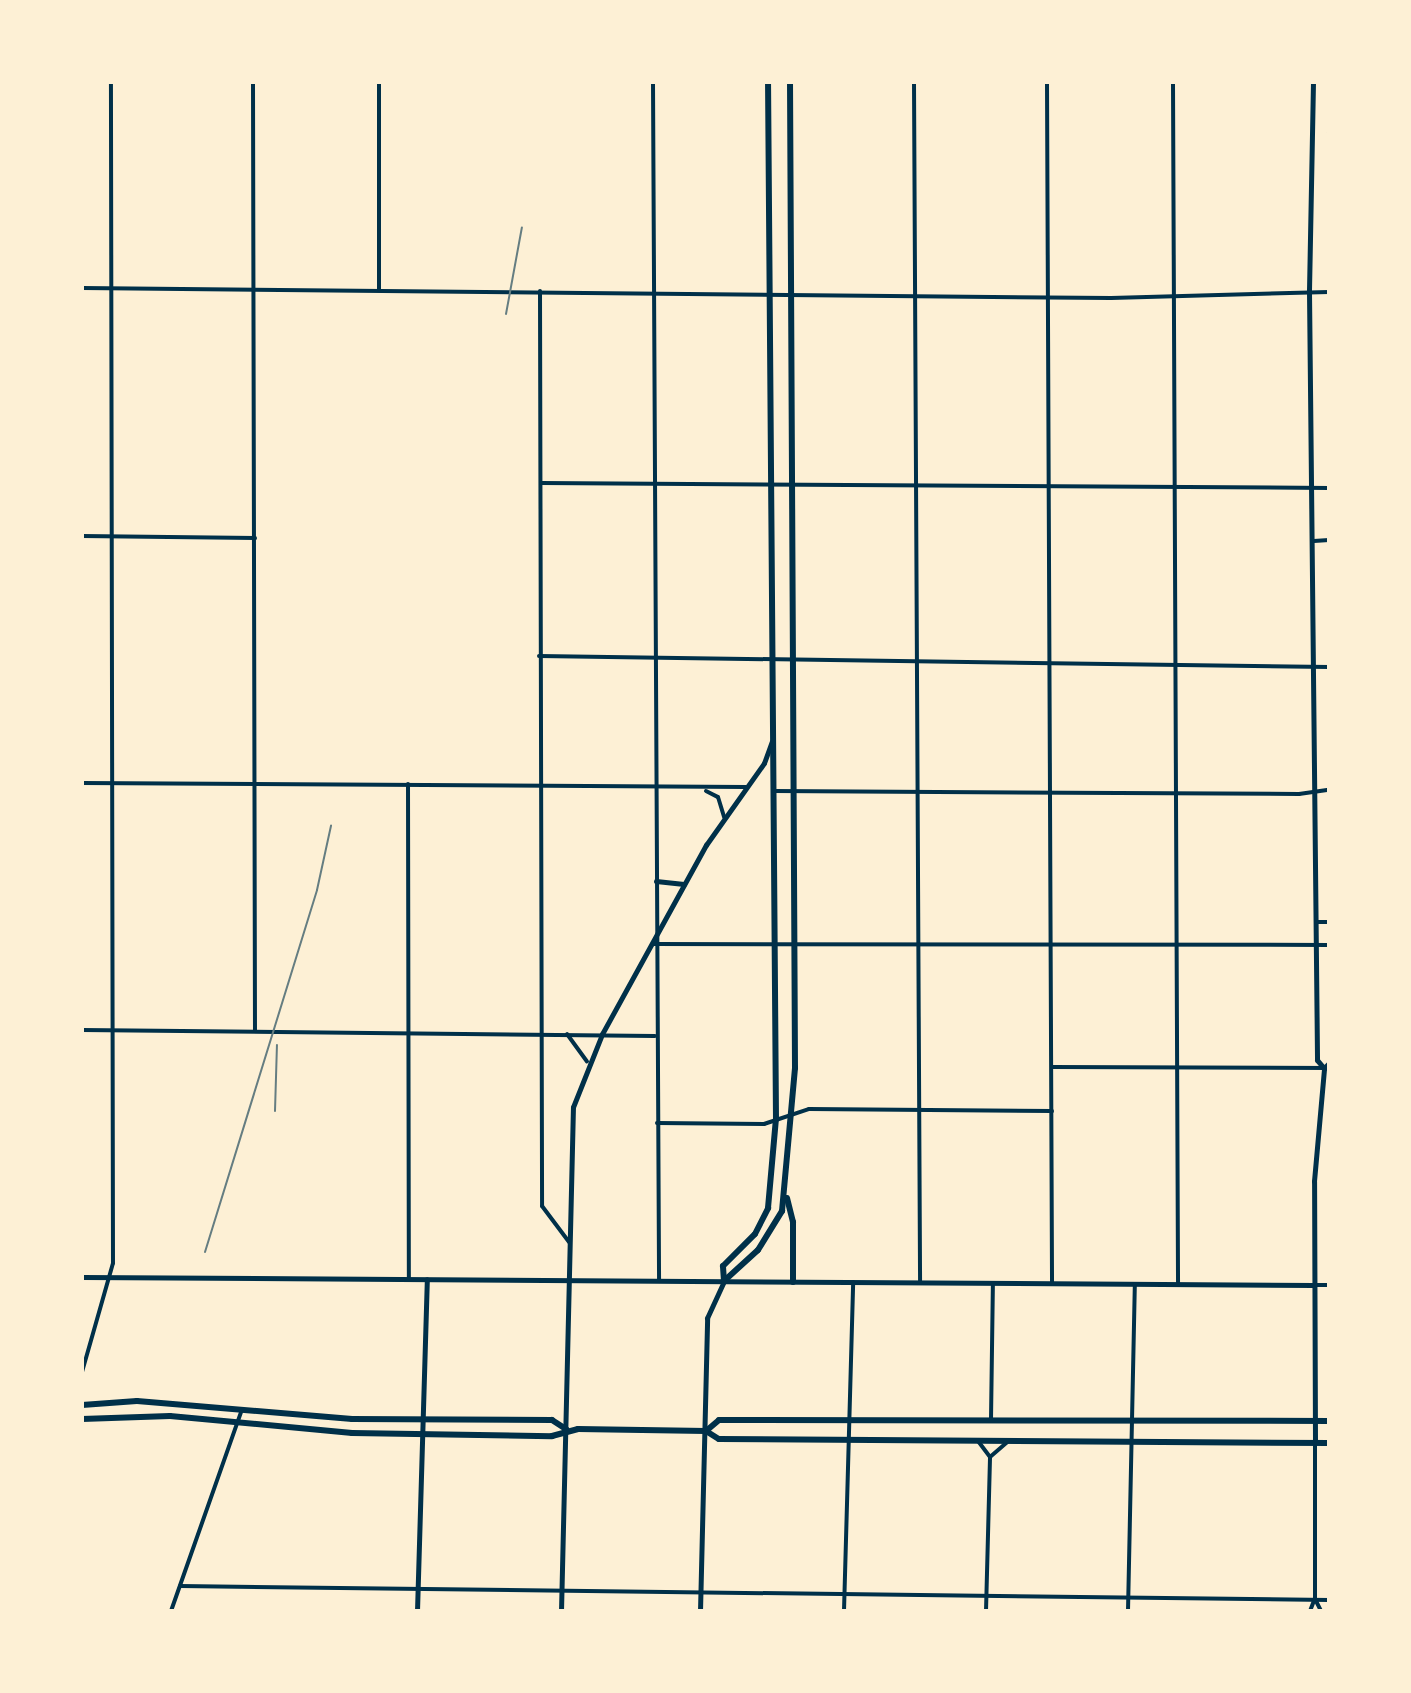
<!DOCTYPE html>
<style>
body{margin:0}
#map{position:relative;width:1411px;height:1693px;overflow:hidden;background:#fdf0d5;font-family:"DM Sans",sans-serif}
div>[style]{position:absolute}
.minor>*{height:4px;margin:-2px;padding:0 2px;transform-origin:2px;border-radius:2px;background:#003049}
.tertiary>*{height:4px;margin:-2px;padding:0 2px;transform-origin:2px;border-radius:2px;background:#003049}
.secondary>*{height:5px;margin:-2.5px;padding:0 2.5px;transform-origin:2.5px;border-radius:2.5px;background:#003049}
.primary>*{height:6px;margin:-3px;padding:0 3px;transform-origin:3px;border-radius:3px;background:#003049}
.rail>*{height:2px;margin:-1px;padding:0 1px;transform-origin:1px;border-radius:1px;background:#657d81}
span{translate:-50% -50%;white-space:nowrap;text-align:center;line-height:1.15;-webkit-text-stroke:6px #fdf0d5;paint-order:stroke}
.frame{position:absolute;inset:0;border:84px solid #fdf0d5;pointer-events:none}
</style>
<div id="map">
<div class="minor">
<div style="left:253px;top:82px;width:949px;rotate:89.88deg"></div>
<div style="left:653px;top:82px;width:1199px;rotate:89.71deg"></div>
<div style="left:914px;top:82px;width:1201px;rotate:89.71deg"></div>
<div style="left:1047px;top:82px;width:1201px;rotate:89.76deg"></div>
<div style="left:1173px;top:82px;width:1203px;rotate:89.76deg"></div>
<div style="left:82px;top:288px;width:1029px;rotate:0.56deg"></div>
<div style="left:1111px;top:298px;width:218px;rotate:-1.6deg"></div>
<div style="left:379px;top:289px;width:207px;rotate:-90deg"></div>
<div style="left:540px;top:291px;width:915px;rotate:89.87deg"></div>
<div style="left:542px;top:1206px;width:45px;rotate:53.1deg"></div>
<div style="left:541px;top:483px;width:788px;rotate:0.36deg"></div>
<div style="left:82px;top:536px;width:173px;rotate:0.7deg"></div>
<div style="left:1314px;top:541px;width:15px;rotate:-4deg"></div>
<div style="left:539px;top:656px;width:790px;rotate:0.8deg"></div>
<div style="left:82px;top:783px;width:664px;rotate:0.35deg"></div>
<div style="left:706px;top:791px;width:13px;rotate:27deg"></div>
<div style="left:718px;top:797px;width:21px;rotate:73deg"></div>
<div style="left:774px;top:791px;width:525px;rotate:0.33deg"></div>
<div style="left:1299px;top:794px;width:30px;rotate:-8deg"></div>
<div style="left:1316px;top:922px;width:13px"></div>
<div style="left:654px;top:944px;width:675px;rotate:0.08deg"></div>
<div style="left:82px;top:1030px;width:573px;rotate:0.6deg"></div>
<div style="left:567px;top:1034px;width:34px;rotate:54deg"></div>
<div style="left:1052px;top:1067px;width:277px;rotate:0.2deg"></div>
<div style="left:657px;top:1123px;width:107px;rotate:0.5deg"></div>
<div style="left:764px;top:1124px;width:47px;rotate:-18.4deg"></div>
<div style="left:809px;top:1109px;width:243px;rotate:0.5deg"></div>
<div style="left:82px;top:1372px;width:113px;rotate:-74.1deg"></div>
<div style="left:113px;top:1263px;width:1181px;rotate:-90.1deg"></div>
<div style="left:991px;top:1420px;width:137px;rotate:-89.2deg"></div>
<div style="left:978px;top:1441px;width:20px;rotate:53deg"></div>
<div style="left:180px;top:1586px;width:1149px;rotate:0.7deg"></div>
<div style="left:171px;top:1611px;width:214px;rotate:-70.6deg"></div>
<div style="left:844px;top:1611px;width:329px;rotate:-88.4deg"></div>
<div style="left:986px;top:1611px;width:154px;rotate:-88.5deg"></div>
<div style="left:990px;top:1457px;width:23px;rotate:-41deg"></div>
<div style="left:1128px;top:1611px;width:327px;rotate:-88.8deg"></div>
</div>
<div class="tertiary">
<div style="left:408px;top:784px;width:495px;rotate:89.9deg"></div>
<div style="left:1313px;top:1285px;width:16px"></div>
<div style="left:1315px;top:1599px;width:13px;rotate:63deg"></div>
<div style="left:1310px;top:1611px;width:14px;rotate:-69deg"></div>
<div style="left:1315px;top:1598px;width:155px;rotate:-90deg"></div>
</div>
<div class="secondary">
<div style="left:1313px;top:82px;width:210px;rotate:91.1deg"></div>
<div style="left:1309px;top:292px;width:768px;rotate:89.4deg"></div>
<div style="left:1317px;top:1060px;width:11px;rotate:49deg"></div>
<div style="left:1329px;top:132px;width:262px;rotate:90deg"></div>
<div style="left:656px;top:881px;width:28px;rotate:6deg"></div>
<div style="left:82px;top:1277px;width:1231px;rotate:0.37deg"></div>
<div style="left:1315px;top:1443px;width:262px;rotate:-90.2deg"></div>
<div style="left:1314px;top:1181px;width:113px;rotate:-84.9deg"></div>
<div style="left:1324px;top:1068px;width:7px;rotate:-45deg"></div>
<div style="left:417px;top:1611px;width:332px;rotate:-88.3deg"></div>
<div style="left:561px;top:1611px;width:504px;rotate:-88.64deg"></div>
<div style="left:573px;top:1107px;width:79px;rotate:-68.3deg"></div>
<div style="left:602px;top:1034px;width:216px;rotate:-61.2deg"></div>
<div style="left:706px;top:845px;width:100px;rotate:-54.7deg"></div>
<div style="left:764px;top:763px;width:23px;rotate:-70deg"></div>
<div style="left:700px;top:1611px;width:293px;rotate:-88.6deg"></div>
<div style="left:707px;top:1318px;width:41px;rotate:-65.3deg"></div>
</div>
<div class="primary">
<div style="left:787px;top:1198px;width:25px;rotate:76deg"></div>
<div style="left:793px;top:1222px;width:60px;rotate:90deg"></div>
<div style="left:724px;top:1281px;width:46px;rotate:-42.4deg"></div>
<div style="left:758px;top:1250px;width:46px;rotate:-58.4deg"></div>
<div style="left:782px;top:1211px;width:144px;rotate:-84.8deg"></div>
<div style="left:795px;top:1068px;width:986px;rotate:-90.29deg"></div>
<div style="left:724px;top:1281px;width:15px;rotate:-94deg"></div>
<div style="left:723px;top:1266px;width:45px;rotate:-45deg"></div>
<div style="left:755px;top:1234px;width:29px;rotate:-63deg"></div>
<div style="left:768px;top:1208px;width:89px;rotate:-84.9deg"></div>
<div style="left:776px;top:1119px;width:1037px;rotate:-90.44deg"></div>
<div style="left:82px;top:1405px;width:55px;rotate:-4.2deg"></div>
<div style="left:137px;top:1401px;width:216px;rotate:4.8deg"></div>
<div style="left:352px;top:1419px;width:200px;rotate:0.3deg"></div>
<div style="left:552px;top:1420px;width:17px;rotate:33deg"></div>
<div style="left:82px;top:1419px;width:88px;rotate:-2deg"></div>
<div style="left:170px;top:1416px;width:183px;rotate:5.3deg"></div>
<div style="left:352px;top:1433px;width:200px;rotate:0.9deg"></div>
<div style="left:552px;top:1436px;width:27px;rotate:-15deg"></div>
<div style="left:578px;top:1429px;width:128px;rotate:0.9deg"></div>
<div style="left:706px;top:1431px;width:15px;rotate:32deg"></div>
<div style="left:719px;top:1439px;width:610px;rotate:0.38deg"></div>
<div style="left:706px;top:1431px;width:17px;rotate:-40deg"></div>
<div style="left:719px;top:1420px;width:610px;rotate:0.09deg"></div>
</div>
<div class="rail">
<div style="left:506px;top:314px;width:88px;rotate:-79.6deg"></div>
<div style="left:275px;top:1111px;width:66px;rotate:-88.3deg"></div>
<div style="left:205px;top:1252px;width:379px;rotate:-72.8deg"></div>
<div style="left:317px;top:890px;width:66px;rotate:-77.7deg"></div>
</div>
<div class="frame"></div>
</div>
